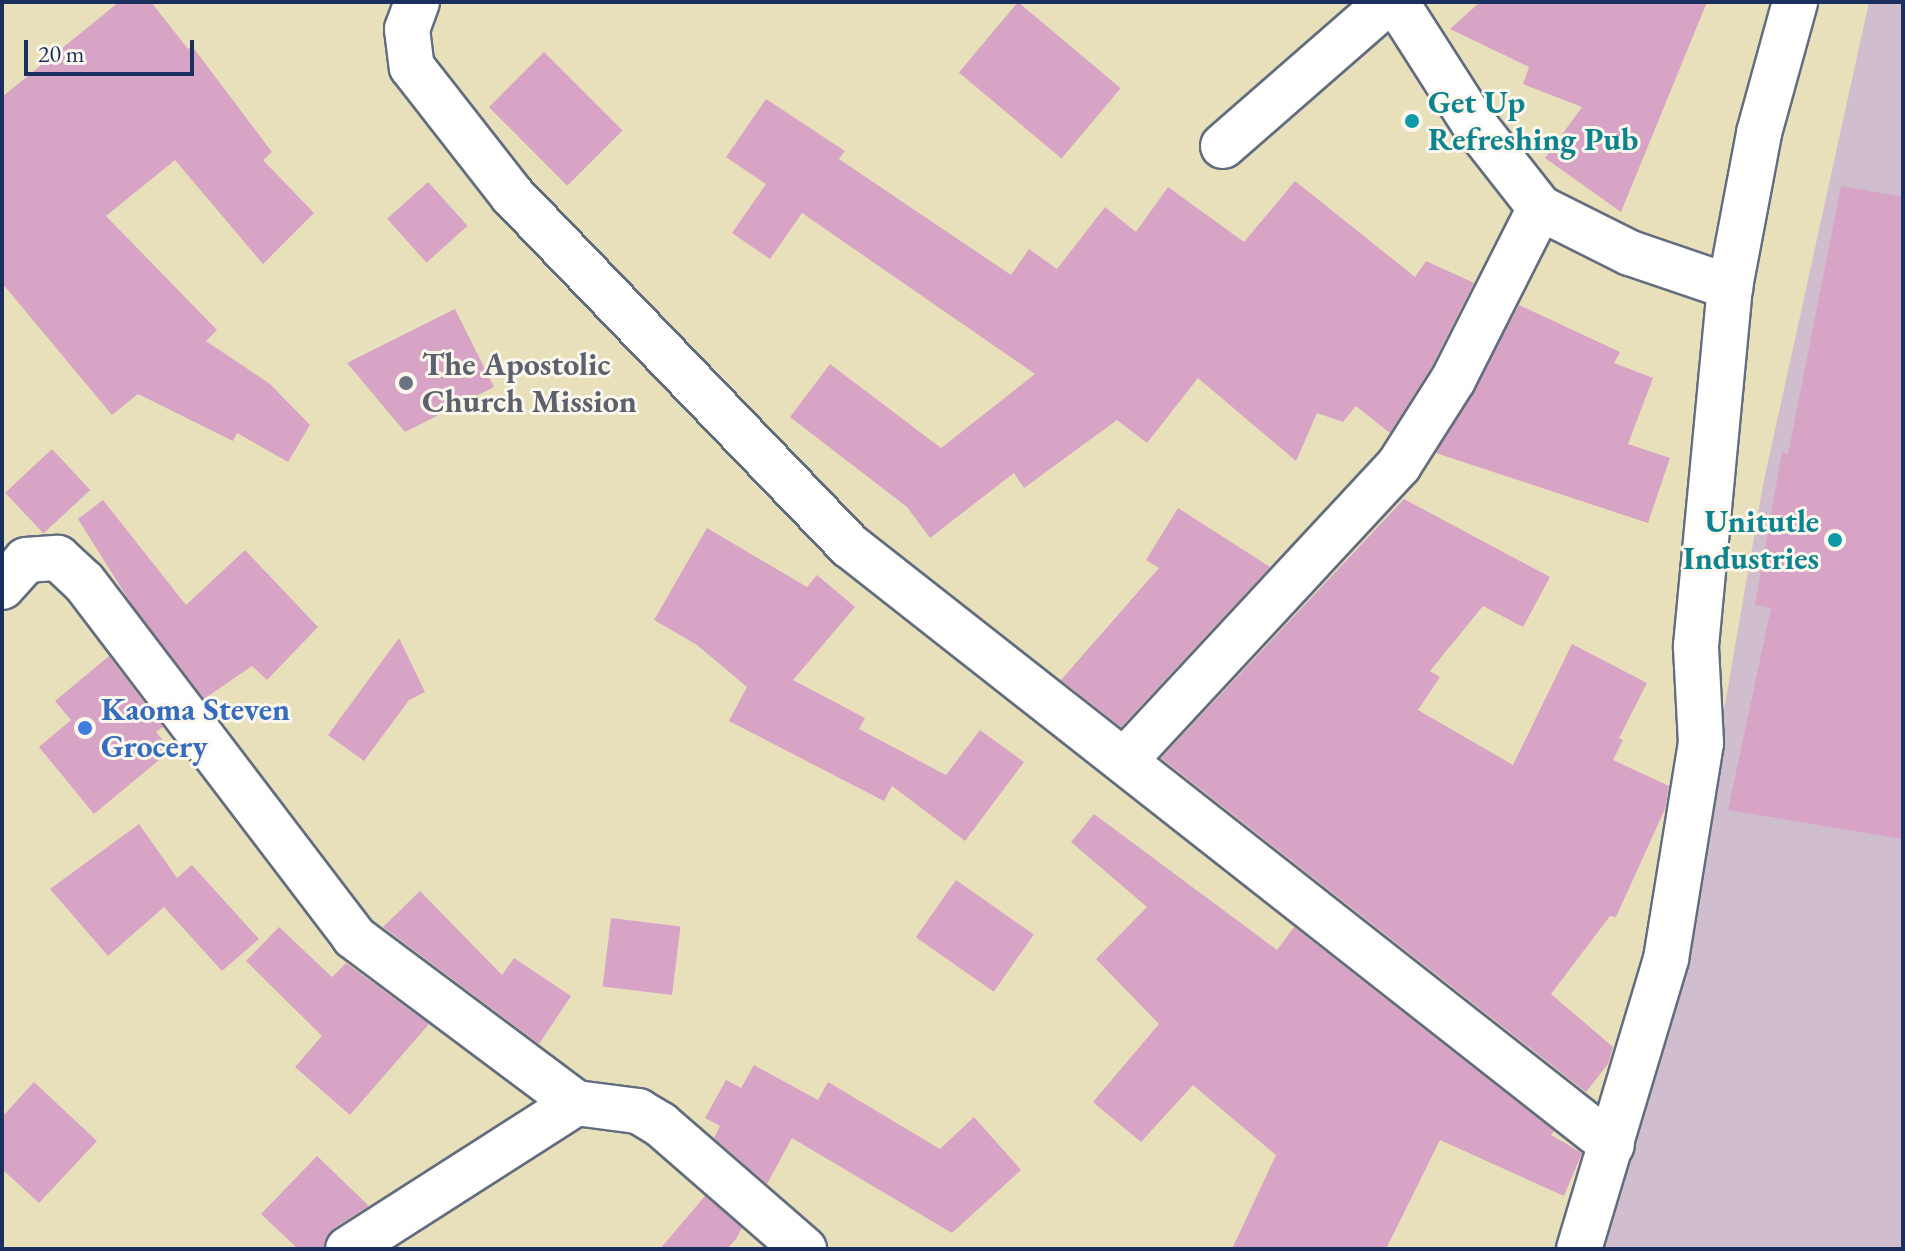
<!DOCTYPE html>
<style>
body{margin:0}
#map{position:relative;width:1905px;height:1251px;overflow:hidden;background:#e7e0bb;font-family:"EB Garamond",serif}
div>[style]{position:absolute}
.industrial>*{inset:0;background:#d0bdcd}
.building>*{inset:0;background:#d8a4c5;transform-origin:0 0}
.roads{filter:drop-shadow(2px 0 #626d7f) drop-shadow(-2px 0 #626d7f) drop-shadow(0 2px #626d7f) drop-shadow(0 -2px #626d7f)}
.street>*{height:44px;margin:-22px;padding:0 22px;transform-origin:22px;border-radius:22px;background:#fff}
.dots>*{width:22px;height:22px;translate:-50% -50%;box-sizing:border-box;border:4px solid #fbf7ec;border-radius:50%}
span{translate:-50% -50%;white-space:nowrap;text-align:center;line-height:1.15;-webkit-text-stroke:6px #fbf7ec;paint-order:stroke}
.culture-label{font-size:32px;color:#0d838f;font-weight:700}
.left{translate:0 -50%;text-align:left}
.right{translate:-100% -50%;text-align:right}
.worship-label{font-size:32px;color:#5b616d;font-weight:700}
.shop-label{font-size:32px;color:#366cbe;font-weight:700}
.frame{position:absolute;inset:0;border:4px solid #1b2f5e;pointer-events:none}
.scale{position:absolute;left:24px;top:40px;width:170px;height:36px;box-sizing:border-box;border:4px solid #1b2f5e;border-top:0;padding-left:10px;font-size:24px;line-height:28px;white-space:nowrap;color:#1b2f5e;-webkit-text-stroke:6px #fbf7ec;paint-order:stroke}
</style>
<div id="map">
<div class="industrial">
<div style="clip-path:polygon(1869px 2px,1903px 2px,1903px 1249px,1594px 1249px,1677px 982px,1763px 485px)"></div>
</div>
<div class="building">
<div style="clip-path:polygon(119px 2px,151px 2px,188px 49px,192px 46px,272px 152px,263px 160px,314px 213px,263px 264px,175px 160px,106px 216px,217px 330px,206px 341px,270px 384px,310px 425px,288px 462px,237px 433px,233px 441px,138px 394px,112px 415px,2px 283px,2px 97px)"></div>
<div style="left:1018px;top:2px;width:134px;height:92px;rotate:40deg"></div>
<div style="clip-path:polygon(1480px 2px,1707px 2px,1621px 212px,1545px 158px,1582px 107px,1523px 84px,1529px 67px,1450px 29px)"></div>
<div style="left:544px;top:52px;width:111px;height:78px;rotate:45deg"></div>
<div style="clip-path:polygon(766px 99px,845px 151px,839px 159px,1011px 275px,1029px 249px,1057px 269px,1105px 207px,1136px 232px,1168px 187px,1244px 242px,1295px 181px,1415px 277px,1426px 261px,1474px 283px,1431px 368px,1390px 433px,1356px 406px,1343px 422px,1317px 413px,1296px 461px,1198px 378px,1147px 443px,1117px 420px,1024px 488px,1014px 473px,930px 538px,907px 507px,790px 417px,830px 364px,941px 448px,1035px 374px,802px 213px,770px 259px,732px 233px,766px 184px,726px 157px)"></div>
<div style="left:428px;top:182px;width:59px;height:55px;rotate:48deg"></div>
<div style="clip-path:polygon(1841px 186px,1903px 197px,1903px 839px,1728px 810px,1771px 608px,1755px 605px,1782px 452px,1788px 454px)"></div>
<div style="clip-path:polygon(1519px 305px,1620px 352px,1614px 363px,1653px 378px,1628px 444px,1670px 458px,1648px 523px,1436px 453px)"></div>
<div style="clip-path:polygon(455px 309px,494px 387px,405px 432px,347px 363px)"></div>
<div style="left:52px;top:449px;width:56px;height:64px;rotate:47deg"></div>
<div style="clip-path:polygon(1404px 499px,1550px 577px,1523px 627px,1483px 606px,1430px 671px,1440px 677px,1418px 710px,1513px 765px,1572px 644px,1647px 683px,1619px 738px,1623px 740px,1613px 760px,1669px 786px,1665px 809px,1616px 917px,1610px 916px,1551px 994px,1613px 1047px,1608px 1064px,1586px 1092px,1161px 758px)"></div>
<div style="clip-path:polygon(103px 500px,186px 605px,245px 550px,318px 627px,267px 680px,252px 666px,204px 699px,130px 602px,78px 519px)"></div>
<div style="clip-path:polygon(1178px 508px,1270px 567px,1121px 727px,1061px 680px,1159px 568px,1146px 560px)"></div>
<div style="clip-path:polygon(707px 528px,807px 587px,817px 575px,855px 607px,793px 680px,865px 718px,859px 729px,946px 775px,980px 730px,1024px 762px,965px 841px,892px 786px,884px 801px,729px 721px,747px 687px,697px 645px,654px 620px)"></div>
<div style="clip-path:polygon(399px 638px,425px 692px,409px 700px,364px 761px,328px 735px)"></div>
<div style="clip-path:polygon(109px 656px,163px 727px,156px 732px,171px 750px,94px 814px,39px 747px,71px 720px,55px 701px)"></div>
<div style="clip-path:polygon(1094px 814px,1277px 950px,1294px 927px,1554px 1131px,1551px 1135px,1582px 1153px,1564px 1196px,1440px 1140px,1386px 1249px,1232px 1249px,1276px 1155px,1193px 1085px,1141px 1142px,1093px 1102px,1159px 1024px,1096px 959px,1147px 907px,1071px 842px)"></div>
<div style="clip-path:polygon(139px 824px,177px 878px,192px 865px,259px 939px,222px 971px,164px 907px,108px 956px,50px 889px)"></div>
<div style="left:956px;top:880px;width:95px;height:70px;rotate:35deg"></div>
<div style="clip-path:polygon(420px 891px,502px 975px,514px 958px,571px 996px,539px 1044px,383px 927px)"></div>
<div style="left:611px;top:918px;width:70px;height:69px;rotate:7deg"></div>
<div style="clip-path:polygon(279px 927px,332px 977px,346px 963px,429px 1024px,350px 1115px,295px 1067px,322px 1036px,246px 961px)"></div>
<div style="clip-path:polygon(754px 1065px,818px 1100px,828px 1082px,940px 1149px,974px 1117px,1021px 1170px,952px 1233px,792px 1138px,767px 1184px,714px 1138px,720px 1126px,705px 1118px,726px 1080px,741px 1088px)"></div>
<div style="clip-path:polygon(34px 1082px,97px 1141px,39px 1203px,2px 1169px,2px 1117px)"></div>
<div style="clip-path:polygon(317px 1156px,369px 1206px,334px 1228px,323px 1249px,298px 1249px,261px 1214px)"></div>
<div style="clip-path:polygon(705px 1196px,742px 1228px,736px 1239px,727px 1249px,660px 1249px)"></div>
</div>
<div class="roads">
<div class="street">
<div style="left:417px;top:2px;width:29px;rotate:110deg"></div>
<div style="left:407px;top:29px;width:38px;rotate:83deg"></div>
<div style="left:412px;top:67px;width:162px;rotate:52deg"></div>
<div style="left:512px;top:195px;width:487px;rotate:46.1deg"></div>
<div style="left:850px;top:546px;width:969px;rotate:38.17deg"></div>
<div style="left:1396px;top:2px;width:145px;rotate:57.4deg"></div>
<div style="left:1474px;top:124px;width:107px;rotate:51.8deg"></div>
<div style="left:1540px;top:208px;width:101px;rotate:26.6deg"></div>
<div style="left:1630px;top:253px;width:106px;rotate:18.8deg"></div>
<div style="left:1223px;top:146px;width:219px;rotate:-41.1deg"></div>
<div style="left:2px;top:587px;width:36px;rotate:-48deg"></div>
<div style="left:26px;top:560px;width:32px;rotate:-4deg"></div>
<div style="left:58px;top:558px;width:35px;rotate:43deg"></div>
<div style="left:84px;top:582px;width:446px;rotate:52.7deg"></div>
<div style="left:354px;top:937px;width:277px;rotate:36.8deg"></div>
<div style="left:576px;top:1103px;width:63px;rotate:7.4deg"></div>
<div style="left:638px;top:1111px;width:26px;rotate:31deg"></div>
<div style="left:660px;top:1124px;width:191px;rotate:41deg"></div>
<div style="left:1124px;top:761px;width:404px;rotate:-47.1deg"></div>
<div style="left:1399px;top:465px;width:101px;rotate:-57.6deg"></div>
<div style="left:1453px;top:380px;width:193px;rotate:-63.2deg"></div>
<div style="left:348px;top:1249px;width:271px;rotate:-32.6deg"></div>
<div style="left:1579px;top:1249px;width:303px;rotate:-73.3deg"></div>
<div style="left:1666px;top:959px;width:219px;rotate:-80.8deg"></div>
<div style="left:1701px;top:743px;width:97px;rotate:-93deg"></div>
<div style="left:1696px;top:646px;width:361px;rotate:-84.6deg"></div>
<div style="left:1730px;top:287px;width:157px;rotate:-79.3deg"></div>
<div style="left:1759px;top:133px;width:136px;rotate:-74.6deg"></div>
</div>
</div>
<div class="dots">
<div style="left:1412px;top:121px;background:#0f9aa8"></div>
<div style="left:406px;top:383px;background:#6b7280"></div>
<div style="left:1835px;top:540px;background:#0f9aa8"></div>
<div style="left:85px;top:728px;background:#3f7fe0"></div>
</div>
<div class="culture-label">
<span class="left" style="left:1428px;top:121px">Get Up<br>Refreshing Pub</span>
<span class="right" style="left:1819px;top:540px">Unitutle<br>Industries</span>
</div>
<div class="worship-label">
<span class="left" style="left:422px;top:383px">The Apostolic<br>Church Mission</span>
</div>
<div class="shop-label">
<span class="left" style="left:101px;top:728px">Kaoma Steven<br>Grocery</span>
</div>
<div class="frame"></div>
<div class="scale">20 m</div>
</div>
